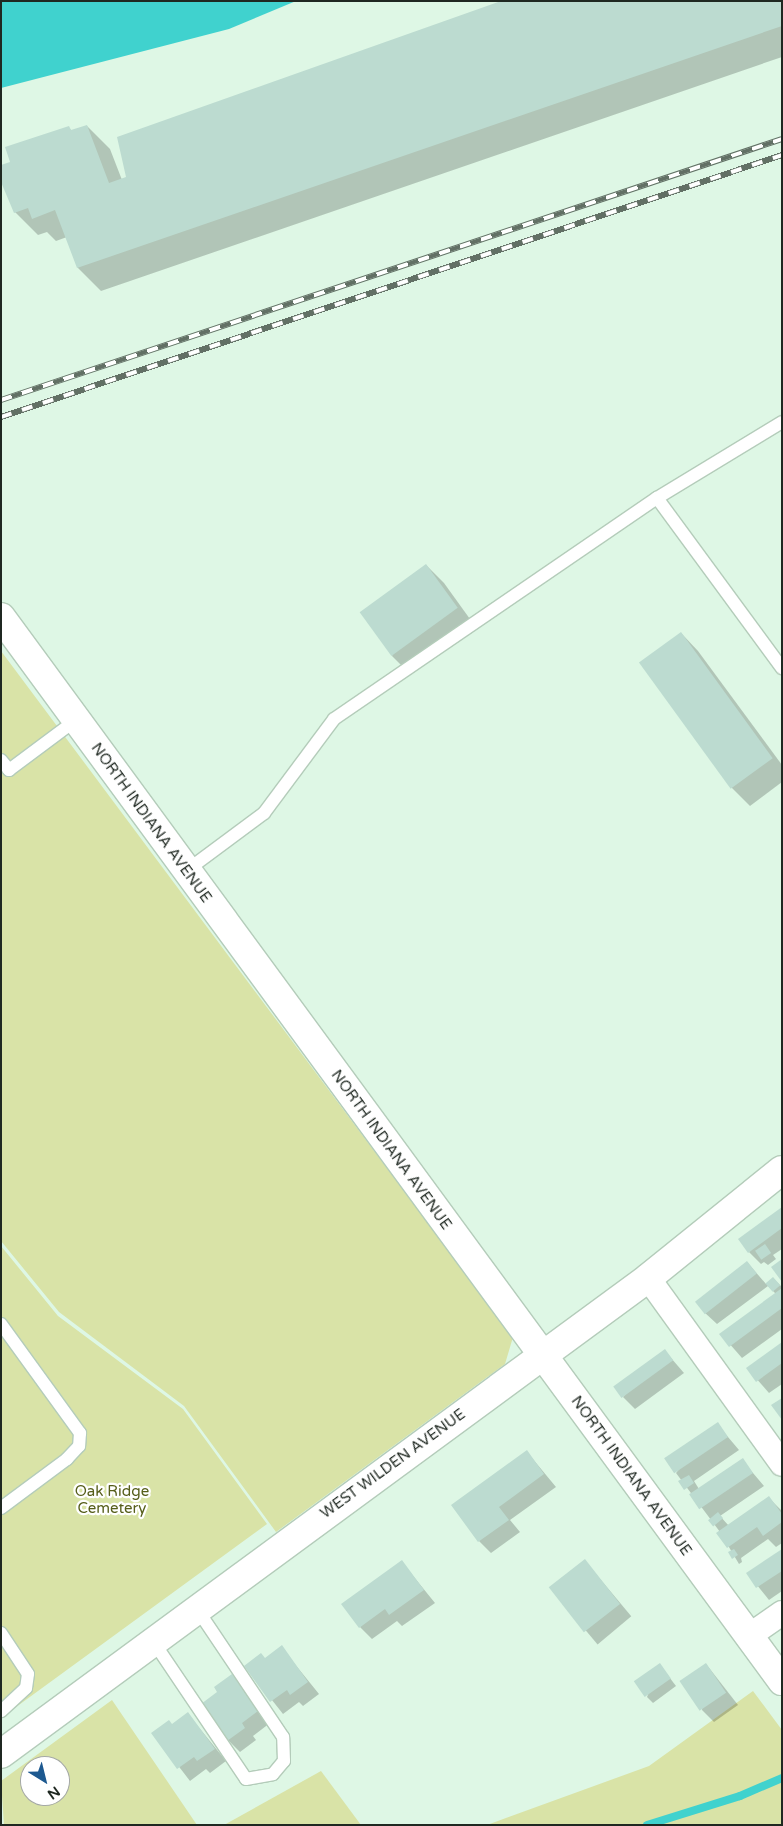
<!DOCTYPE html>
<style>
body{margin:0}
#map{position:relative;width:783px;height:1826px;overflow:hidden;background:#def7e5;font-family:"Varela Round",sans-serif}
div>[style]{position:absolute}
.green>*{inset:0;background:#d9e3a7}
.water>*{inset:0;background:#40d2ce}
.shadow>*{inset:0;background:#0003;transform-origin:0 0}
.stream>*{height:8px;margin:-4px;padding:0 4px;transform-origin:4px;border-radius:4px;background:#40d2ce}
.building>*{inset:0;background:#bcdbd0;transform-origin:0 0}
.roads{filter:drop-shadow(1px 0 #b4ccba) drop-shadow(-1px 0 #b4ccba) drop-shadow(0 1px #b4ccba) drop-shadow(0 -1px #b4ccba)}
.lane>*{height:12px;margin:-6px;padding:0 6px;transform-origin:6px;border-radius:6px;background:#fff}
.street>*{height:24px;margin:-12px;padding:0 12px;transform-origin:12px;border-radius:12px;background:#fff}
.secondary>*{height:28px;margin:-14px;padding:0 14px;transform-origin:14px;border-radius:14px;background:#fff}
.rail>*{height:5.5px;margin-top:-2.75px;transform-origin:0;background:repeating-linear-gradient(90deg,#fff 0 11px,#627065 0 22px);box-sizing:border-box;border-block:1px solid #627065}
span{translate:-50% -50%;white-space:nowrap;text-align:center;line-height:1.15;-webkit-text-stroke:4.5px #fff;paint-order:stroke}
.street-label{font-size:15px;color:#1f2821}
.park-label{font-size:15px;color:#565e1a}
.frame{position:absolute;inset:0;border:2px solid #1f2821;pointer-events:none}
.north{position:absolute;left:20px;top:1756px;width:50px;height:50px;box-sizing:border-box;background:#fff;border:1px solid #a5a9a6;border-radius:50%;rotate:144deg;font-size:14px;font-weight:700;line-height:20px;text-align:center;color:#1f2821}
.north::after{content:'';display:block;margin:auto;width:18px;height:22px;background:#1d5990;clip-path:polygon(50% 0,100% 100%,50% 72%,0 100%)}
</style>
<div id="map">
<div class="green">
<div style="clip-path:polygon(1px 651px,513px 1337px,505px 1364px,276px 1532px,184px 1406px,59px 1312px,1px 1241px)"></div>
<div style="clip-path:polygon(1px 1246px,58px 1316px,183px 1409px,267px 1524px,1px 1718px)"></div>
<div style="clip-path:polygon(753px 1691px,782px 1730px,782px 1825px,487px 1825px,649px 1766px)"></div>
<div style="clip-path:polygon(evenodd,112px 1700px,197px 1825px,4px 1825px,1px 1781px,112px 1700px,30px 1766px,60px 1766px,60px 1796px,30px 1796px,30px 1766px)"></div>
<div style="clip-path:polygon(321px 1771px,361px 1825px,224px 1825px)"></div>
</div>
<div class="water">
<div style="clip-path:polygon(1px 1px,296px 1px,229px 29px,1px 88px)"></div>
</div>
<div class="shadow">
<div style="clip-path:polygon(782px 1px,782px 57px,101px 291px,78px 268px,67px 237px,56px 241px,47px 232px,38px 235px,15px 212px,11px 163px,69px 128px,72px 131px,87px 126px,110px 149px,122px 180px)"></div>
<div style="clip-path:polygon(426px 565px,444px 583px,475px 626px,410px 674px,392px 656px)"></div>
<div style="clip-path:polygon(681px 633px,698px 651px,782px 765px,782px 782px,750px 806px,732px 788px)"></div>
<div style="clip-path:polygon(782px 1208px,782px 1249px,773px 1255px,776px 1259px,768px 1265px,764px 1262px,761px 1264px,749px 1252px)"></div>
<div style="clip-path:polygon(747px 1262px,766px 1284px,773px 1278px,782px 1287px,782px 1329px,742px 1358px,721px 1334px,776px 1294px,768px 1286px,717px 1324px,704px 1312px)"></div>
<div style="clip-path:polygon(782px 1344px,782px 1384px,769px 1393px,748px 1369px)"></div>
<div style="clip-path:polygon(665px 1351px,684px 1373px,635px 1409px,623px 1397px)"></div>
<div style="clip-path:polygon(717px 1424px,739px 1450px,694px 1481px,699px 1489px,742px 1460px,764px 1486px,720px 1516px,729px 1526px,769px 1498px,782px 1511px,782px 1543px,776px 1547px,768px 1539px,741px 1558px,742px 1562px,739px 1564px,720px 1532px,676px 1473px)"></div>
<div style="clip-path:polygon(527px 1452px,556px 1487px,510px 1520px,520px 1532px,491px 1553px,479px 1541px)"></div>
<div style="clip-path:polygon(782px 1550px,782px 1591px,769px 1600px,748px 1574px)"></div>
<div style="clip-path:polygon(401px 1561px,435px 1603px,402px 1626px,397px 1621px,372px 1639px,360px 1627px)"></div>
<div style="left:585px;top:1561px;width:72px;height:44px;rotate:50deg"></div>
<div style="clip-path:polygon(281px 1647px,319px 1694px,303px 1706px,299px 1702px,283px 1714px,245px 1666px,265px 1659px)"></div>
<div style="clip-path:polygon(706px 1664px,738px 1705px,714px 1722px,702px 1710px)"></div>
<div style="clip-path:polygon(660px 1665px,676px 1686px,653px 1703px,647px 1697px)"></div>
<div style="clip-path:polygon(232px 1676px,270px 1723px,253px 1736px,256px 1740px,240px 1752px,228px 1740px,219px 1692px)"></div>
<div style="clip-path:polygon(188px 1714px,226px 1761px,210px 1773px,206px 1769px,190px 1781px,153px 1733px,172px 1725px)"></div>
</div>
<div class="stream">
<div style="left:647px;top:1825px;width:97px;rotate:-17.3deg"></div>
<div style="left:740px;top:1796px;width:46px;rotate:-23.2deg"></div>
</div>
<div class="building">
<div style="clip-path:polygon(501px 1px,782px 1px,782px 26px,77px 268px,55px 210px,32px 219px,28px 208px,14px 213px,1px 182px,1px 165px,10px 162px,5px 147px,69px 126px,71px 130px,87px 125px,109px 183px,126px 177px,117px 137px)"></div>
<div style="left:426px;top:564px;width:54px;height:82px;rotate:54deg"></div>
<div style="left:681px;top:632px;width:156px;height:52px;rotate:54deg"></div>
<div style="clip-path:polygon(782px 1207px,782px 1228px,748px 1253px,738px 1239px)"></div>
<div style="left:765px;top:1244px;width:11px;height:12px;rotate:56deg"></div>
<div style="clip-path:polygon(782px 1259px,782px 1282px,771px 1267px)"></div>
<div style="left:747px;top:1261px;width:16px;height:66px;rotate:52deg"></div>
<div style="left:773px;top:1277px;width:11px;height:10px;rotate:49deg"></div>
<div style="clip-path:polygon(782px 1288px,782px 1308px,729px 1347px,719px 1334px)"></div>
<div style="clip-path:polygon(782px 1342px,782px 1363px,756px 1382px,746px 1368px)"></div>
<div style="left:665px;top:1349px;width:14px;height:64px;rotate:54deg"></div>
<div style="clip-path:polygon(782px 1398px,782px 1420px,771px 1405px)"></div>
<div style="left:718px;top:1422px;width:18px;height:65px;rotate:56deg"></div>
<div style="clip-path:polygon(527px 1450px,544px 1474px,499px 1507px,509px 1520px,478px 1542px,451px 1505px)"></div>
<div style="left:743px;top:1458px;width:18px;height:65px;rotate:56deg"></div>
<div style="clip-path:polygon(689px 1475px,694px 1483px,684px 1490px,678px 1481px)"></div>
<div style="clip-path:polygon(769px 1496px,782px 1514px,782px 1522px,763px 1536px,757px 1527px,727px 1548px,716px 1533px)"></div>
<div style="left:718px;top:1512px;width:8px;height:13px;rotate:50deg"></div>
<div style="clip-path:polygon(734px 1549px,738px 1555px,732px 1559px,728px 1552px)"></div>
<div style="clip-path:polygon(782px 1549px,782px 1571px,756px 1588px,746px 1573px)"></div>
<div style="left:585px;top:1559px;width:57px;height:46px;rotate:52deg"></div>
<div style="clip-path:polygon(402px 1560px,424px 1590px,389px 1615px,385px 1609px,359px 1628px,341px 1604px)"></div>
<div style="clip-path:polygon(282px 1645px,308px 1682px,290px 1695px,287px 1690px,270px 1702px,244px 1666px,261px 1653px,265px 1658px)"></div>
<div style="left:660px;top:1663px;width:19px;height:32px;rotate:55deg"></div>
<div style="left:706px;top:1663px;width:36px;height:32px;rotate:56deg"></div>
<div style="clip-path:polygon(232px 1674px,258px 1711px,242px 1723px,245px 1728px,227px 1741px,201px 1704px,217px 1692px,214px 1687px)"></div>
<div style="clip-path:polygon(188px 1712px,215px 1749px,197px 1761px,194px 1757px,177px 1769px,151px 1733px,169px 1720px,172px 1724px)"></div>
</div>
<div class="roads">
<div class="lane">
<div style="left:657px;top:498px;width:211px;rotate:53.7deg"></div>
<div style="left:1px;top:760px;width:13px;rotate:51deg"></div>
<div style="left:9px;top:770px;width:84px;rotate:-36.7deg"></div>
<div style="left:186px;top:871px;width:97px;rotate:-36.6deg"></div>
<div style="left:264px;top:813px;width:117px;rotate:-53.3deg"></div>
<div style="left:334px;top:719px;width:391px;rotate:-34.4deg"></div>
<div style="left:657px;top:498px;width:146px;rotate:-31.3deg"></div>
<div style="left:1px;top:1324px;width:135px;rotate:54.1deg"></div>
<div style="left:80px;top:1433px;width:13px;rotate:94deg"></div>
<div style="left:79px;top:1446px;width:18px;rotate:133deg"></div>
<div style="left:67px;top:1459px;width:82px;rotate:143.4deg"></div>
<div style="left:1px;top:1633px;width:49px;rotate:56.6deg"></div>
<div style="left:28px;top:1674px;width:14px;rotate:98deg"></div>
<div style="left:26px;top:1688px;width:34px;rotate:137deg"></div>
<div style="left:153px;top:1641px;width:166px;rotate:56deg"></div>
<div style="left:246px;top:1779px;width:27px;rotate:-10deg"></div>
<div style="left:273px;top:1774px;width:17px;rotate:-50deg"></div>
<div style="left:284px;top:1761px;width:24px;rotate:-92deg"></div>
<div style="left:283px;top:1737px;width:154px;rotate:-123.9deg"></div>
</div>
<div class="street">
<div style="left:648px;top:1278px;width:229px;rotate:54.2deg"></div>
<div style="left:749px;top:1636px;width:40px;rotate:-34.9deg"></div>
</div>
<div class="secondary">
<div style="left:1px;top:617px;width:1320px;rotate:53.72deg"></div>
<div style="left:1px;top:1754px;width:803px;rotate:-36.34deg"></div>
<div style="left:648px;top:1278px;width:172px;rotate:-38.9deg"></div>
</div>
</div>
<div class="rail">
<div style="left:1px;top:400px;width:823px;rotate:-18.48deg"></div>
<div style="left:1px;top:417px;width:824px;rotate:-18.54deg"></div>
</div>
<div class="street-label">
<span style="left:151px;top:823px;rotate:54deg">NORTH INDIANA AVENUE</span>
<span style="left:391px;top:1150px;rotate:54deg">NORTH INDIANA AVENUE</span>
<span style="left:393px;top:1464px;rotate:-36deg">WEST WILDEN AVENUE</span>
<span style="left:631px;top:1476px;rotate:54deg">NORTH INDIANA AVENUE</span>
</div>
<div class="park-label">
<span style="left:112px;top:1500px">Oak Ridge<br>Cemetery</span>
</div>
<div class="frame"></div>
<div class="north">N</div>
</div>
